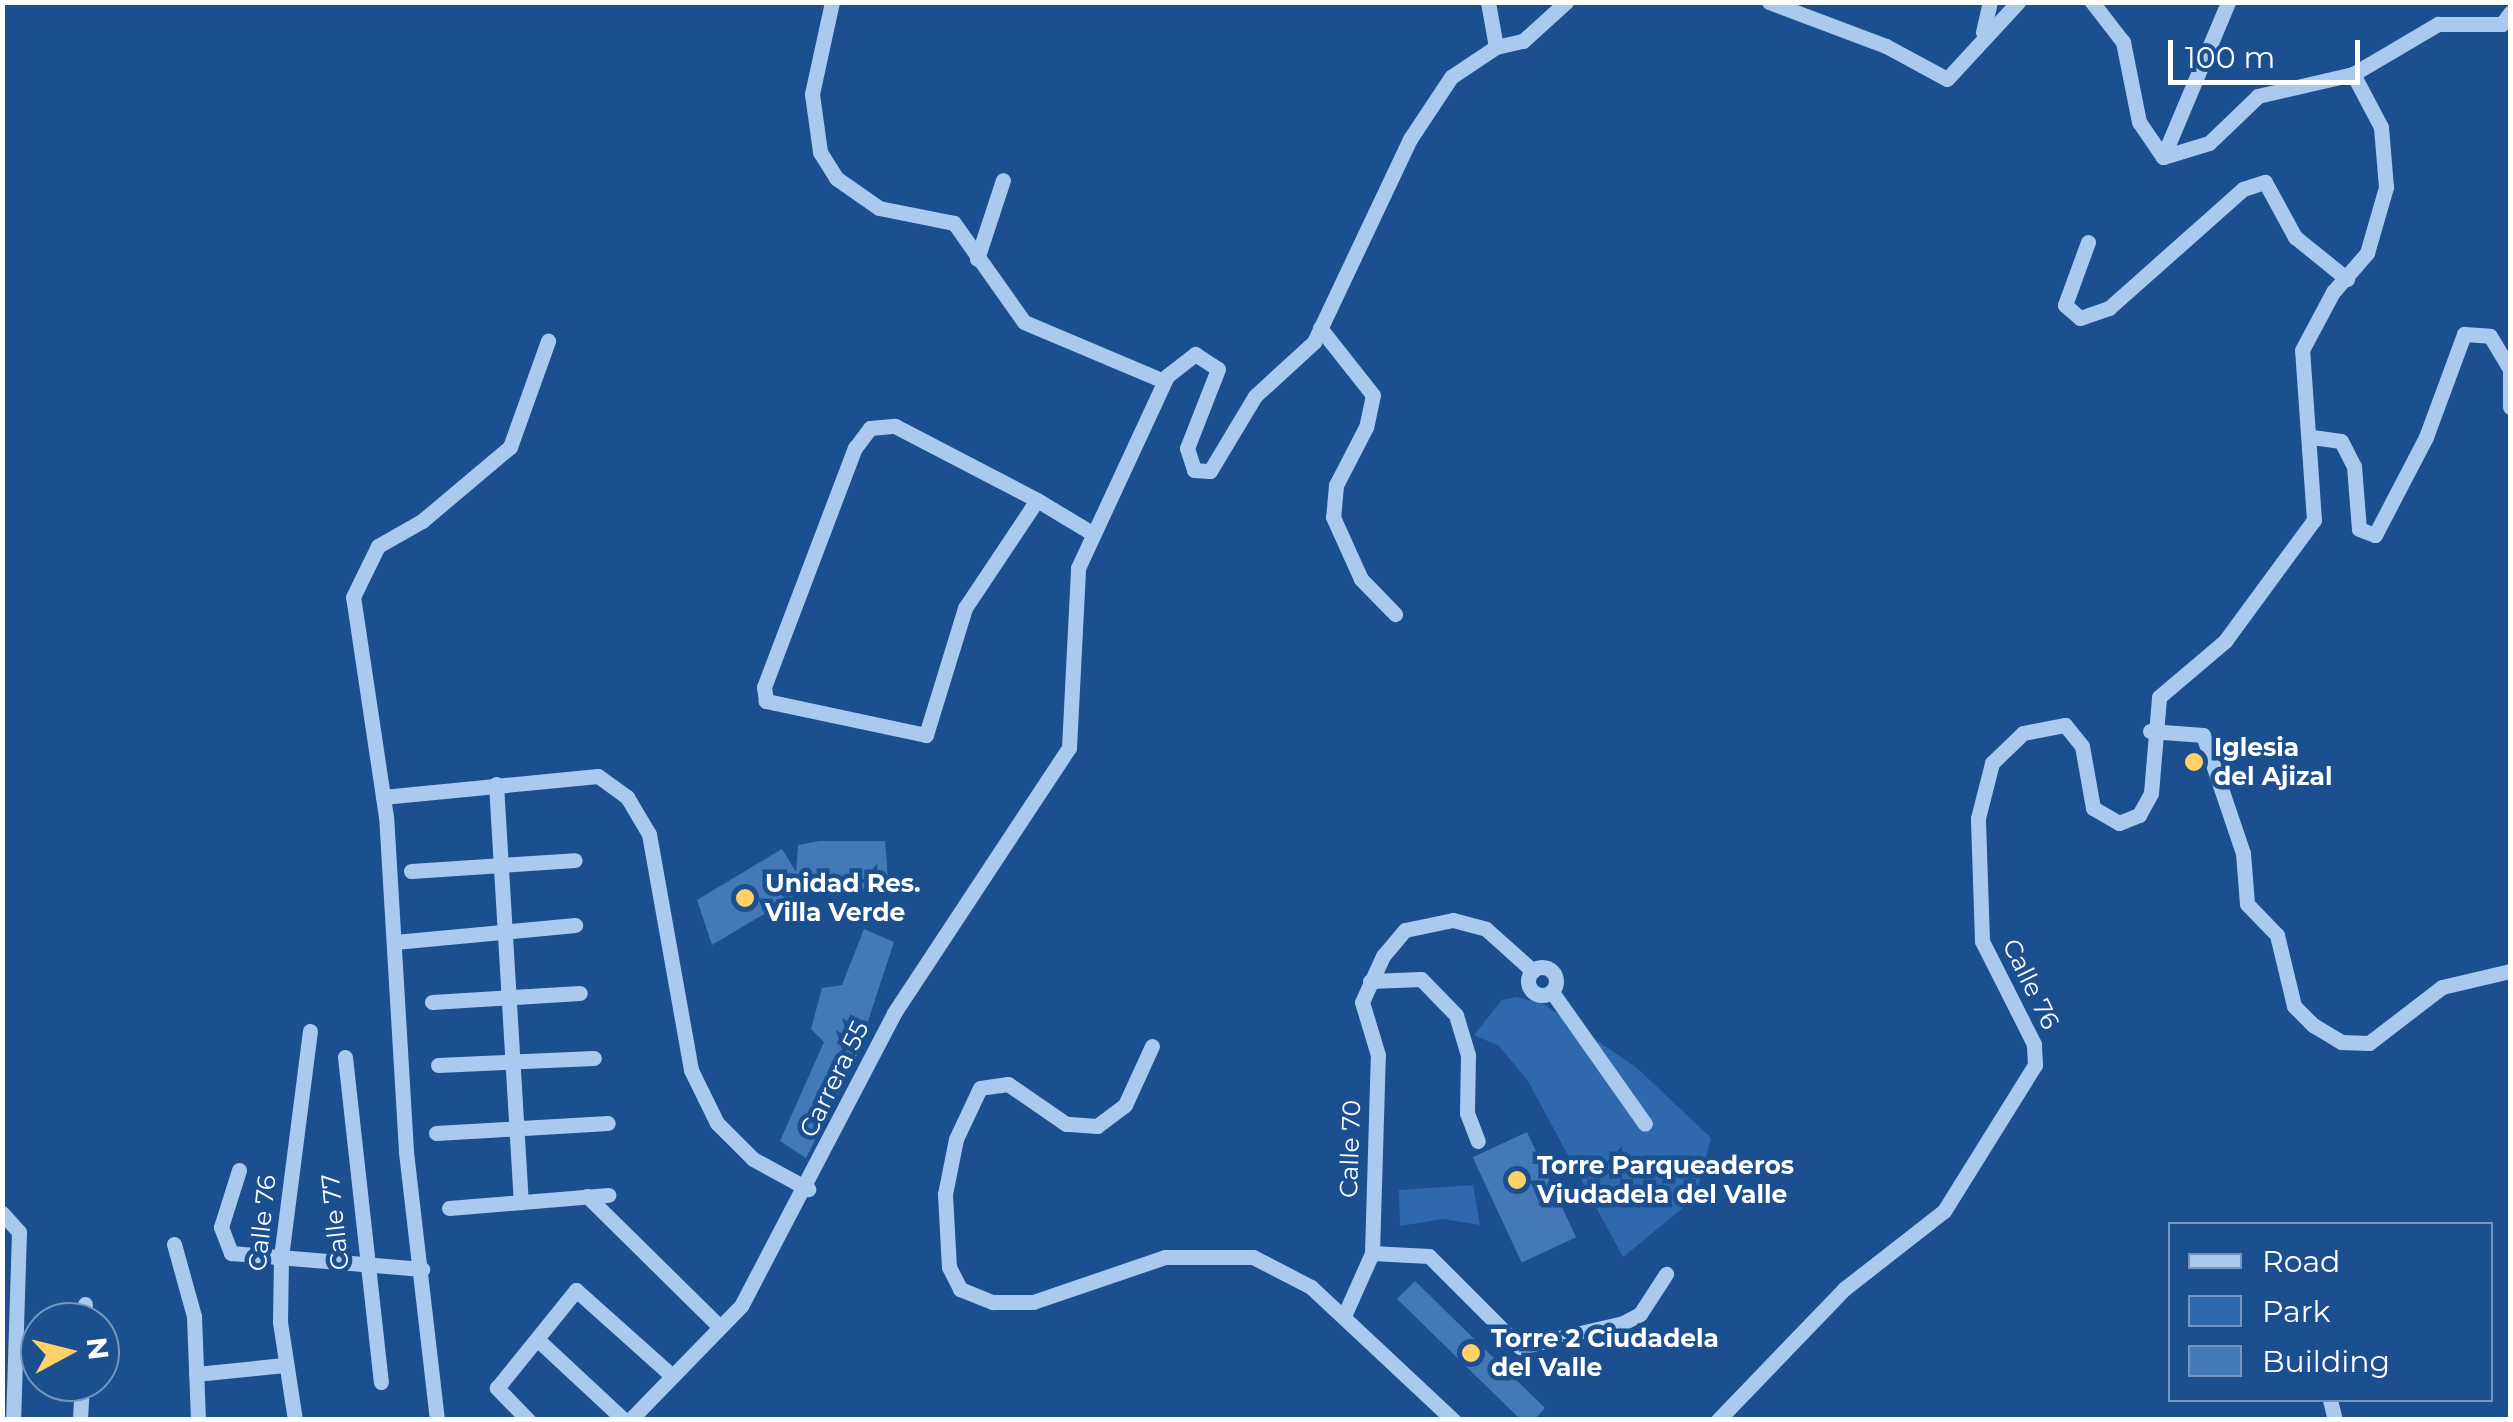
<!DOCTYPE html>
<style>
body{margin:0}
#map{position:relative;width:2513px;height:1422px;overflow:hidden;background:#1b4f8f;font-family:Montserrat,sans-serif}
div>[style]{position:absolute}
.green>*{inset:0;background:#2e69ad}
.building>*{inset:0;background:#4478b7;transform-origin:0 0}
.minor>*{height:15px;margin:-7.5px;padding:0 7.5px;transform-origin:7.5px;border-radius:7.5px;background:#a9c9ee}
.minor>.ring{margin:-7.5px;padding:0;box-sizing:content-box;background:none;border:15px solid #a9c9ee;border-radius:50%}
.dots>*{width:28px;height:28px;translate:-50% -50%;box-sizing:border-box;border:5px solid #1b4f8f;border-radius:50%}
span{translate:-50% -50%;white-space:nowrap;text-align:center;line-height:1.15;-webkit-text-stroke:9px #1b4f8f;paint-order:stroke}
.poi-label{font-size:25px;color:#fff;font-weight:700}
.left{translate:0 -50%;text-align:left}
.street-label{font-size:25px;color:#fff}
.frame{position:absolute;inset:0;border:5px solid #fff;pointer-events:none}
.legend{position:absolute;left:2168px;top:1222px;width:325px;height:180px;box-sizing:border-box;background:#1b4f8f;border:2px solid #7695bc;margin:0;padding:12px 18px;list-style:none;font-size:30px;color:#fff}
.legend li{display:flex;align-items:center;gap:20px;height:50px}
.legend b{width:50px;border:2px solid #7695bc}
.north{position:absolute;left:20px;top:1302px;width:100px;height:100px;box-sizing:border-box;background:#1b4f8f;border:2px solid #7695bc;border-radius:50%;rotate:83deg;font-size:28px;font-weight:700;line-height:40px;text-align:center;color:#fff}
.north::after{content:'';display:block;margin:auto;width:35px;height:45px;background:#ffd166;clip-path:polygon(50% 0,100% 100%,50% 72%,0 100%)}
.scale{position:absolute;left:2168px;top:40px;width:192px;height:45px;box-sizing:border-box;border:5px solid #fff;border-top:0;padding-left:12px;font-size:30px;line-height:35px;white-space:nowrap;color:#fff;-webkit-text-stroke:8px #1b4f8f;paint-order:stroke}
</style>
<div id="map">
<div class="green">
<div style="clip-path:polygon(1517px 997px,1542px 1003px,1637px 1068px,1711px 1138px,1695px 1198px,1623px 1257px,1528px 1081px,1499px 1046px,1474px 1035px,1502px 1000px)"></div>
<div style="clip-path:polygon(1473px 1185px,1480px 1225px,1443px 1219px,1400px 1226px,1399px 1190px)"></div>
</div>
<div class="building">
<div style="clip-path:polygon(819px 841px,885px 841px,889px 890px,796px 895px,712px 945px,697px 900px,782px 849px,796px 872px,798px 845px)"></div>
<div style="clip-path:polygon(864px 929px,894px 942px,855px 1061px,806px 1158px,780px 1141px,824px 1042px,811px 1029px,822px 988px,842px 985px)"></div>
<div style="left:1527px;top:1132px;width:116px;height:60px;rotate:65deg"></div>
<div style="clip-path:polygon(1415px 1281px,1545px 1408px,1534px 1420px,1521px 1420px,1397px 1299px)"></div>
</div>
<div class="minor">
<div style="left:832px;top:2px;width:94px;rotate:102.3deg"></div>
<div style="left:812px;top:94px;width:59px;rotate:82.1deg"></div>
<div style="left:820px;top:152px;width:31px;rotate:58deg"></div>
<div style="left:836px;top:178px;width:52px;rotate:34.9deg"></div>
<div style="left:879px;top:208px;width:76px;rotate:11.3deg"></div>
<div style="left:954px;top:223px;width:121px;rotate:54.7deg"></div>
<div style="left:1024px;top:322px;width:152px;rotate:22.9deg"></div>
<div style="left:1769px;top:2px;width:125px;rotate:20.6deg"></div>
<div style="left:1886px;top:46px;width:69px;rotate:28.4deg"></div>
<div style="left:1947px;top:79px;width:105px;rotate:-47.3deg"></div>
<div style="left:1983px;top:32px;width:31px;rotate:-77deg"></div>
<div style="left:1496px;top:47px;width:28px;rotate:-13deg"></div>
<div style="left:1523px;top:41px;width:58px;rotate:-42.2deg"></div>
<div style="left:2353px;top:74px;width:99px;rotate:-30.5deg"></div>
<div style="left:2438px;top:24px;width:64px"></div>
<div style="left:2502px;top:24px;width:14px;rotate:-54deg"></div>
<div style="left:2163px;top:157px;width:168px;rotate:-67.2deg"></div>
<div style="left:2088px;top:242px;width:67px;rotate:110.1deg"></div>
<div style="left:2065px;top:305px;width:20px;rotate:41deg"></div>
<div style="left:2080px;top:318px;width:31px;rotate:-19deg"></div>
<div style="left:2109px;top:308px;width:179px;rotate:-41.6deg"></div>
<div style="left:2243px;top:189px;width:23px;rotate:-18deg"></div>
<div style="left:2265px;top:182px;width:63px;rotate:61.4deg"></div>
<div style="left:2295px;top:237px;width:67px;rotate:38.9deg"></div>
<div style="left:977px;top:259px;width:83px;rotate:-71.8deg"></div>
<div style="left:1320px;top:328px;width:85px;rotate:51.7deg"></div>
<div style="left:1373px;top:395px;width:33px;rotate:102deg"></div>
<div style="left:1366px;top:427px;width:65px;rotate:117.3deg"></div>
<div style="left:1336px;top:485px;width:32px;rotate:95deg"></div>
<div style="left:1333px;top:517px;width:68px;rotate:65.7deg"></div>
<div style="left:1361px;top:579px;width:49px;rotate:45.8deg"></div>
<div style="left:2510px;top:370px;width:37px;rotate:90deg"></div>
<div style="left:2312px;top:437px;width:29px;rotate:8deg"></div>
<div style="left:2341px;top:441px;width:28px;rotate:63deg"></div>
<div style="left:2354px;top:466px;width:63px;rotate:85.5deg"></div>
<div style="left:2359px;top:529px;width:17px;rotate:21deg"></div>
<div style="left:2375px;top:535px;width:110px;rotate:-62.5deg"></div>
<div style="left:2426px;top:437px;width:110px;rotate:-69.7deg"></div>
<div style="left:2464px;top:334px;width:26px;rotate:4deg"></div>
<div style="left:2490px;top:336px;width:39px;rotate:59deg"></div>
<div style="left:1037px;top:500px;width:130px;rotate:123.7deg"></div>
<div style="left:965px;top:608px;width:133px;rotate:107.1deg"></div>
<div style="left:926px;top:735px;width:164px;rotate:-168deg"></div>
<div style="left:766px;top:701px;width:14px;rotate:-98deg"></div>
<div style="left:764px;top:687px;width:256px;rotate:-69.2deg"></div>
<div style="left:855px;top:448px;width:25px;rotate:-53deg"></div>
<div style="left:870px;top:428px;width:25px;rotate:-5deg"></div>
<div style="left:895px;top:426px;width:160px;rotate:27.5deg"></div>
<div style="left:1037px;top:500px;width:64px;rotate:31deg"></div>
<div style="left:2150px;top:731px;width:53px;rotate:4.3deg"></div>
<div style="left:2203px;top:735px;width:125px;rotate:71.3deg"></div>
<div style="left:2243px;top:853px;width:51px;rotate:85.5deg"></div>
<div style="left:2247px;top:904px;width:43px;rotate:45.9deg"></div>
<div style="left:2277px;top:935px;width:73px;rotate:76.5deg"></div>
<div style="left:2294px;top:1006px;width:27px;rotate:45deg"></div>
<div style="left:2313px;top:1025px;width:33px;rotate:31deg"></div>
<div style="left:2341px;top:1042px;width:28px;rotate:2deg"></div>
<div style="left:2369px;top:1043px;width:92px;rotate:-37.5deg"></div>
<div style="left:2442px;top:987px;width:70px;rotate:-13.2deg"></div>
<div style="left:496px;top:784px;width:419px;rotate:86.6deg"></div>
<div style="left:383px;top:797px;width:216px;rotate:-5.6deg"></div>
<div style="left:598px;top:776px;width:36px;rotate:36deg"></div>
<div style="left:627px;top:797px;width:43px;rotate:59.3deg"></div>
<div style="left:649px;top:834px;width:240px;rotate:79.9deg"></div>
<div style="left:691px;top:1070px;width:59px;rotate:63.9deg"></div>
<div style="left:717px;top:1123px;width:51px;rotate:45deg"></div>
<div style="left:753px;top:1159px;width:63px;rotate:28.6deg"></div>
<div style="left:411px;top:871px;width:164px;rotate:-3.8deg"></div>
<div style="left:395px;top:942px;width:181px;rotate:-5.4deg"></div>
<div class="ring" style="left:1528px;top:967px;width:13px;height:13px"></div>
<div style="left:1370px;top:981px;width:51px;rotate:-2.2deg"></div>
<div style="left:1421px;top:979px;width:50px;rotate:45.8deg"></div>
<div style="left:1456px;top:1015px;width:42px;rotate:73.3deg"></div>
<div style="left:1468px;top:1055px;width:58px;rotate:91deg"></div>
<div style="left:1467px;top:1113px;width:30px;rotate:69deg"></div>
<div style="left:1552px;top:992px;width:161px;rotate:54.8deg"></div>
<div style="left:432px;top:1002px;width:148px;rotate:-3.5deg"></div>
<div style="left:1152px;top:1046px;width:65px;rotate:114.6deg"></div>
<div style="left:1125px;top:1105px;width:35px;rotate:143deg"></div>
<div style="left:1097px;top:1126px;width:31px;rotate:-176deg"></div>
<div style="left:1066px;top:1124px;width:70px;rotate:-145.4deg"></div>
<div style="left:1008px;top:1084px;width:28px;rotate:172deg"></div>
<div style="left:980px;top:1088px;width:56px;rotate:115.2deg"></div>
<div style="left:956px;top:1139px;width:56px;rotate:101.3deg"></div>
<div style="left:945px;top:1194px;width:73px;rotate:86.9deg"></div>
<div style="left:949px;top:1267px;width:25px;rotate:63deg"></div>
<div style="left:960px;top:1289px;width:35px;rotate:22deg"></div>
<div style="left:992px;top:1302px;width:41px"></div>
<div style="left:1033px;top:1302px;width:139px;rotate:-18.8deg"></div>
<div style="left:1165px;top:1257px;width:88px"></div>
<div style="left:1253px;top:1257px;width:65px;rotate:27.3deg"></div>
<div style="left:1311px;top:1287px;width:195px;rotate:43.1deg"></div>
<div style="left:345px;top:1057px;width:327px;rotate:83.7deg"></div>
<div style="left:438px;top:1065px;width:156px;rotate:-2.6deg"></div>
<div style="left:436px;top:1133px;width:172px;rotate:-3.3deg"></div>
<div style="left:239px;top:1170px;width:60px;rotate:107.5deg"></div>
<div style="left:221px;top:1227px;width:28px;rotate:69deg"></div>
<div style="left:231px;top:1253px;width:192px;rotate:4.8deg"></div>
<div style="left:587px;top:1196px;width:185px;rotate:44.6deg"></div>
<div style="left:449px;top:1208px;width:160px;rotate:-4.7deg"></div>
<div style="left:2px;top:1213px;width:25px;rotate:48deg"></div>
<div style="left:19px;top:1232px;width:188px;rotate:91.8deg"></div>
<div style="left:174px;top:1244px;width:75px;rotate:74.5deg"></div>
<div style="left:194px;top:1316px;width:104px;rotate:87.8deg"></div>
<div style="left:1372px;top:1253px;width:57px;rotate:3deg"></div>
<div style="left:1429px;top:1256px;width:129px;rotate:45deg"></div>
<div style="left:1520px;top:1347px;width:106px;rotate:-13.1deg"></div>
<div style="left:1623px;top:1323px;width:19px;rotate:-28deg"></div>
<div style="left:1640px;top:1314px;width:48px;rotate:-57deg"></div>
<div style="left:1344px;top:1316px;width:69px;rotate:-66deg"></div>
<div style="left:1372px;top:1253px;width:198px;rotate:-88.3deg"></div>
<div style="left:1378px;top:1055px;width:55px;rotate:-106.8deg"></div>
<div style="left:1362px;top:1002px;width:51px;rotate:-65.5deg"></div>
<div style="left:1383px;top:956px;width:34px;rotate:-50deg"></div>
<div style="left:1405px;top:930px;width:49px;rotate:-11.8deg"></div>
<div style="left:1453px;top:920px;width:34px;rotate:15deg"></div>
<div style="left:1486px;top:929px;width:63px;rotate:41.8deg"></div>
<div style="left:84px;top:1322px;width:18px;rotate:-87deg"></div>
<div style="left:538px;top:1340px;width:117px;rotate:42.9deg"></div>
<div style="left:196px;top:1374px;width:89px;rotate:-5.8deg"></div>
<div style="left:2330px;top:1400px;width:21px;rotate:76deg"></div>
<div style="left:80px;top:1420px;width:38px;rotate:-87deg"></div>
<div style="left:295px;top:1420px;width:99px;rotate:-98.7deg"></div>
<div style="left:280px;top:1322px;width:65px;rotate:-89.1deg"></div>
<div style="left:281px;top:1257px;width:228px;rotate:-82.7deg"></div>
<div style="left:437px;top:1420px;width:271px;rotate:-96.6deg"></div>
<div style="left:406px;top:1151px;width:335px;rotate:-93.4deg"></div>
<div style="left:386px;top:817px;width:222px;rotate:-98.5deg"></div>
<div style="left:353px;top:597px;width:57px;rotate:-63.9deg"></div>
<div style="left:378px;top:546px;width:51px;rotate:-29.6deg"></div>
<div style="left:422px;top:521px;width:115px;rotate:-40.1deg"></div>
<div style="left:510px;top:447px;width:113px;rotate:-70.3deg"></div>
<div style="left:528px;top:1420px;width:45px;rotate:-134.1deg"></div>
<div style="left:497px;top:1388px;width:126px;rotate:-51.1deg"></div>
<div style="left:576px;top:1290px;width:127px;rotate:41.8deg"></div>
<div style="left:630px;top:1420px;width:159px;rotate:-45.8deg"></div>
<div style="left:741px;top:1306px;width:331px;rotate:-62.4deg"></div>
<div style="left:894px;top:1013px;width:318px;rotate:-56.6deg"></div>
<div style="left:1069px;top:748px;width:180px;rotate:-87.1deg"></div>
<div style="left:1078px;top:568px;width:212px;rotate:-65.1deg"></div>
<div style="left:1167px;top:376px;width:36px;rotate:-38deg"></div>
<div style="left:1195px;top:354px;width:27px;rotate:33deg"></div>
<div style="left:1218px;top:369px;width:85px;rotate:111.4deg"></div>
<div style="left:1187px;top:448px;width:23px;rotate:72deg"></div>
<div style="left:1194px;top:470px;width:16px;rotate:4deg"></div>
<div style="left:1210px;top:471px;width:87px;rotate:-59deg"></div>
<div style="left:1255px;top:396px;width:80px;rotate:-42.5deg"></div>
<div style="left:1314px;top:342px;width:225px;rotate:-64.7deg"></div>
<div style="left:1410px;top:139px;width:74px;rotate:-56.5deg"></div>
<div style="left:1451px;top:77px;width:54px;rotate:-33.7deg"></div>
<div style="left:1496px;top:47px;width:46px;rotate:-100.1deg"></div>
<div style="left:1718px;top:1420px;width:182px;rotate:-46.1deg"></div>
<div style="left:1844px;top:1289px;width:127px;rotate:-38deg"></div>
<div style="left:1944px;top:1211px;width:172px;rotate:-58.1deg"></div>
<div style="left:2035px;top:1065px;width:21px;rotate:-93deg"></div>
<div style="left:2034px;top:1044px;width:115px;rotate:-116.8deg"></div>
<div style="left:1982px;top:941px;width:123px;rotate:-91.9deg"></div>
<div style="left:1978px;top:818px;width:57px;rotate:-75.7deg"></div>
<div style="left:1992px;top:763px;width:43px;rotate:-44.1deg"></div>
<div style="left:2023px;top:733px;width:43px;rotate:-10.8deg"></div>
<div style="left:2065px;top:725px;width:27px;rotate:51deg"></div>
<div style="left:2082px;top:746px;width:63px;rotate:79.9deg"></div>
<div style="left:2093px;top:808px;width:30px;rotate:30deg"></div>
<div style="left:2119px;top:823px;width:22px;rotate:-22deg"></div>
<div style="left:2139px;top:815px;width:25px;rotate:-61deg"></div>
<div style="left:2151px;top:793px;width:96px;rotate:-85.2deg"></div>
<div style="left:2159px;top:697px;width:87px;rotate:-40.3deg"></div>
<div style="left:2225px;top:641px;width:150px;rotate:-53.7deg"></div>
<div style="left:2314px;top:520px;width:170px;rotate:-94deg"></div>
<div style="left:2302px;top:350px;width:66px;rotate:-61.9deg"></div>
<div style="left:2333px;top:292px;width:52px;rotate:-48.9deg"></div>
<div style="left:2367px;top:253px;width:69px;rotate:-73.9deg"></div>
<div style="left:2386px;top:187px;width:60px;rotate:-94.8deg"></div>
<div style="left:2381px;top:127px;width:60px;rotate:-117.8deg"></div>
<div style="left:2353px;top:74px;width:98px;rotate:167deg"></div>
<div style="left:2258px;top:96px;width:68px;rotate:136.2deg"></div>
<div style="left:2209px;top:143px;width:48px;rotate:163.1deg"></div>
<div style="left:2163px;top:157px;width:42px;rotate:-124.4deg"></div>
<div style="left:2139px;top:122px;width:82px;rotate:-101.3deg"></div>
<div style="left:2123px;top:42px;width:51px;rotate:-127.8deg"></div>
</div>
<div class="dots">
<div style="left:2194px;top:762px;background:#ffd166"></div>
<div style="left:745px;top:898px;background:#ffd166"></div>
<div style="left:1517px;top:1180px;background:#ffd166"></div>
<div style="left:1471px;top:1353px;background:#ffd166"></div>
</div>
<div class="poi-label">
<span class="left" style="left:2214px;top:762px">Iglesia<br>del Ajizal</span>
<span class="left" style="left:765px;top:898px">Unidad Res.<br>Villa Verde</span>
<span class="left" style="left:1537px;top:1180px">Torre Parqueaderos<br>Viudadela del Valle</span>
<span class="left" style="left:1491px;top:1353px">Torre 2 Ciudadela<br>del Valle</span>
</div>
<div class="street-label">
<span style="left:2031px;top:984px;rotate:64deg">Calle 76</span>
<span style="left:834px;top:1079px;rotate:-64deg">Carrera 55</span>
<span style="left:1350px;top:1149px;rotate:-88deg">Calle 70</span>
<span style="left:335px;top:1222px;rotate:-96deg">Calle 77</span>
<span style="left:262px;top:1223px;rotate:-84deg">Calle 76</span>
</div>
<div class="frame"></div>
<ul class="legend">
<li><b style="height:12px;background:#a9c9ee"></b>Road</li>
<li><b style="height:28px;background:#2e69ad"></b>Park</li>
<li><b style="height:28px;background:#4478b7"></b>Building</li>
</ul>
<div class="north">N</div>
<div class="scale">100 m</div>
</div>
